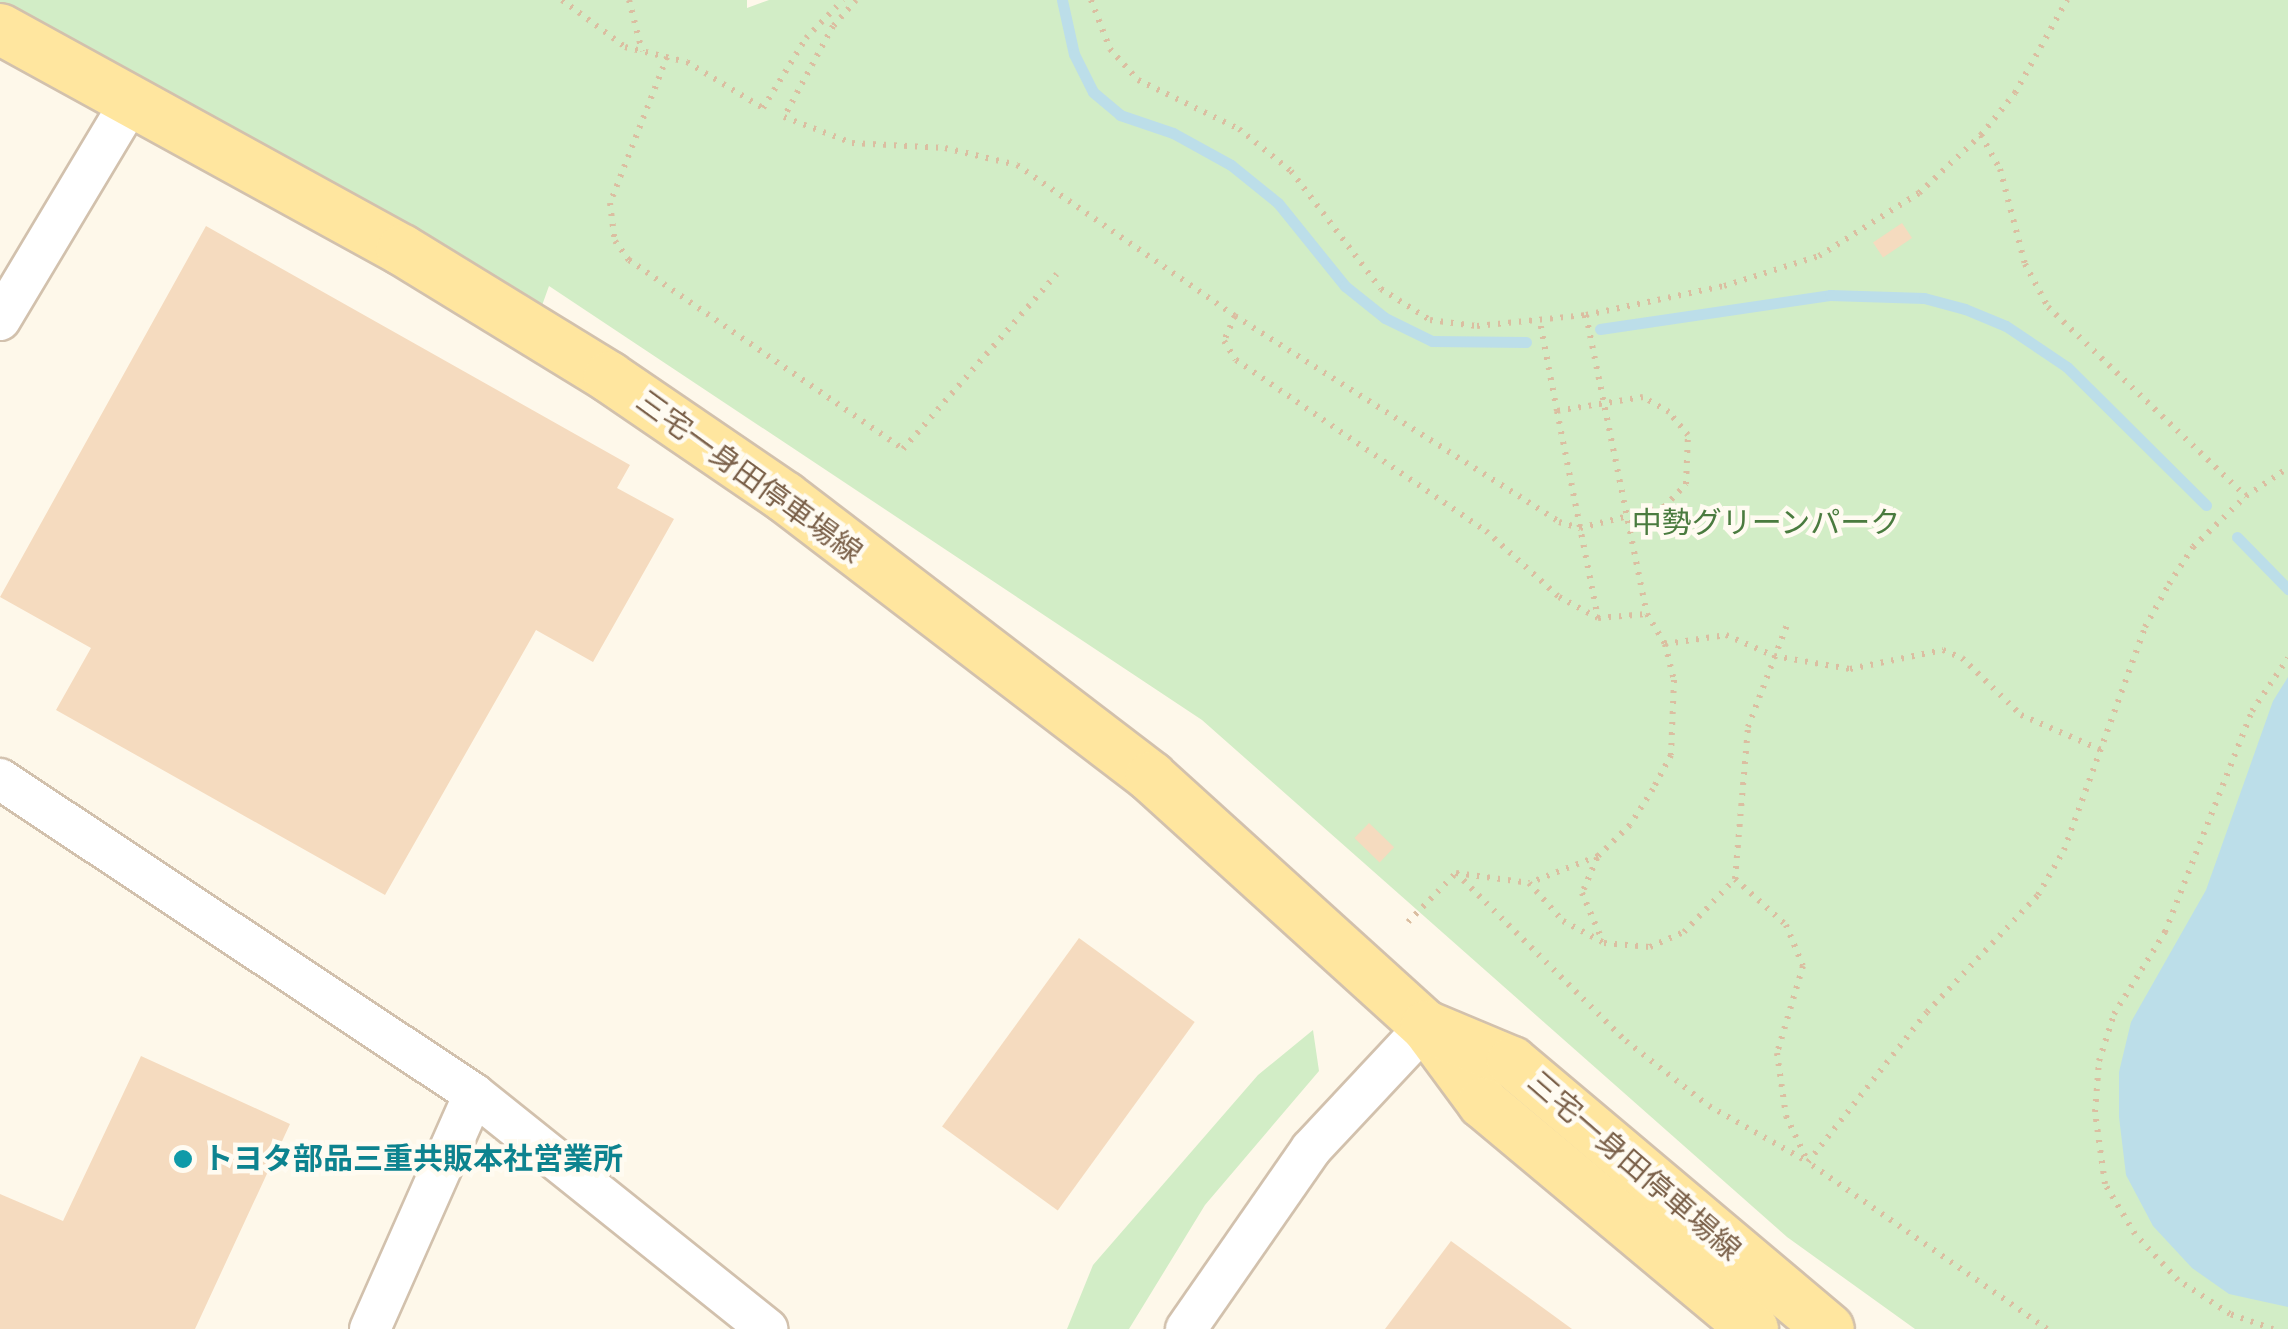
<!DOCTYPE html>
<meta charset="utf-8">
<style>
body{margin:0}
#map{position:relative;width:2288px;height:1329px;overflow:hidden;background:#fef8ea;font-family:"Fira Sans","Noto Sans JP",sans-serif}
div>[style]{position:absolute}
.green>*{inset:0;background:#d2edc6}
.water>*{inset:0;background:#bcdee9}
.stream>*{height:11px;margin:-5.5px;padding:0 5.5px;transform-origin:5.5px;border-radius:5.5px;background:#bcdee9}
.building>*{inset:0;background:#f5dbbf;transform-origin:0 0}
.path>*{height:6px;margin-top:-3px;transform-origin:0;background:repeating-linear-gradient(90deg,#dbbea1 0 2.5px,transparent 0 10.5px)}
.roads{filter:drop-shadow(2px 0 #d2c1ad) drop-shadow(-2px 0 #d2c1ad) drop-shadow(0 2px #d2c1ad) drop-shadow(0 -2px #d2c1ad)}
.minor>*{height:40px;margin:-20px;padding:0 20px;transform-origin:20px;border-radius:20px;background:#fff}
.major>*{height:50px;margin:-25px;padding:0 25px;transform-origin:25px;border-radius:25px;background:#ffe69f}
.dots>*{width:28px;height:28px;translate:-50% -50%;box-sizing:border-box;border:5px solid #fffbf1;border-radius:50%}
span{translate:-50% -50%;white-space:nowrap;text-align:center;line-height:1.15;-webkit-text-stroke:9px #fffbf1;paint-order:stroke}
.street-label{font-size:30px;color:#7b614a}
.park-label{font-size:30px;color:#4a7b3f}
.culture-label{font-size:30px;color:#0d838f;font-weight:700}
.left{translate:0 -50%;text-align:left}
</style>
<div id="map">
<div class="green">
<div style="clip-path:polygon(0 0,747px 0,747px 8px,769px 0,2288px 0,2288px 1329px,1915px 1329px,1787px 1237px,1202px 720px,549px 286px,540px 311px,0 11px)"></div>
<div style="clip-path:polygon(1313px 1030px,1319px 1071px,1205px 1205px,1129px 1329px,1067px 1329px,1093px 1265px,1258px 1075px)"></div>
</div>
<div class="water">
<div style="clip-path:polygon(2288px 677px,2288px 1307px,2229px 1294px,2192px 1268px,2153px 1226px,2126px 1175px,2119px 1117px,2119px 1072px,2131px 1022px,2206px 890px,2273px 701px)"></div>
</div>
<div class="stream">
<div style="left:1062px;top:0;width:55px;rotate:77.5deg"></div>
<div style="left:1074px;top:54px;width:42px;rotate:63.4deg"></div>
<div style="left:1093px;top:92px;width:35px;rotate:40deg"></div>
<div style="left:1120px;top:115px;width:56px;rotate:18.8deg"></div>
<div style="left:1173px;top:133px;width:66px;rotate:28.9deg"></div>
<div style="left:1231px;top:165px;width:60px;rotate:39deg"></div>
<div style="left:1278px;top:203px;width:107px;rotate:51.1deg"></div>
<div style="left:1345px;top:286px;width:51px;rotate:38.7deg"></div>
<div style="left:1385px;top:318px;width:52px;rotate:26.1deg"></div>
<div style="left:1432px;top:341px;width:94px;rotate:0.6deg"></div>
<div style="left:1600px;top:329px;width:232px;rotate:-8.4deg"></div>
<div style="left:1830px;top:295px;width:94px;rotate:1.8deg"></div>
<div style="left:1924px;top:298px;width:42px;rotate:15deg"></div>
<div style="left:1965px;top:309px;width:44px;rotate:22.5deg"></div>
<div style="left:2006px;top:326px;width:73px;rotate:33.9deg"></div>
<div style="left:2067px;top:367px;width:196px;rotate:44.8deg"></div>
<div style="left:2237px;top:537px;width:73px;rotate:45.6deg"></div>
</div>
<div class="building">
<div style="left:1902px;top:223px;width:18px;height:35px;rotate:56deg"></div>
<div style="clip-path:polygon(206px 226px,630px 465px,617px 488px,674px 519px,593px 662px,536px 630px,385px 895px,56px 710px,91px 648px,0 597px)"></div>
<div style="left:1369px;top:823px;width:35px;height:21px;rotate:44deg"></div>
<div style="left:1079px;top:938px;width:143px;height:233px;rotate:36deg"></div>
<div style="clip-path:polygon(141px 1056px,290px 1124px,195px 1329px,0 1329px,0 1194px,63px 1221px)"></div>
<div style="clip-path:polygon(1451px 1241px,1572px 1329px,1385px 1329px)"></div>
</div>
<div class="path">
<div style="left:562px;top:0;width:79px;rotate:36.7deg"></div>
<div style="left:625px;top:47px;width:64px;rotate:13.6deg"></div>
<div style="left:687px;top:62px;width:89px;rotate:31.2deg"></div>
<div style="left:763px;top:108px;width:82px;rotate:-58.4deg"></div>
<div style="left:806px;top:38px;width:53px;rotate:-45.8deg"></div>
<div style="left:629px;top:0;width:53px;rotate:75.7deg"></div>
<div style="left:856px;top:0;width:35px;rotate:131deg"></div>
<div style="left:833px;top:26px;width:103px;rotate:118.3deg"></div>
<div style="left:784px;top:117px;width:73px;rotate:20.9deg"></div>
<div style="left:852px;top:143px;width:93px;rotate:3.1deg"></div>
<div style="left:945px;top:148px;width:74px;rotate:13.3deg"></div>
<div style="left:1017px;top:165px;width:265px;rotate:34.7deg"></div>
<div style="left:1235px;top:316px;width:384px;rotate:32.4deg"></div>
<div style="left:1559px;top:522px;width:22px;rotate:16deg"></div>
<div style="left:1580px;top:528px;width:87px;rotate:-14deg"></div>
<div style="left:1664px;top:507px;width:32px;rotate:-46deg"></div>
<div style="left:1686px;top:484px;width:49px;rotate:-87.7deg"></div>
<div style="left:1688px;top:435px;width:30px;rotate:-130deg"></div>
<div style="left:1669px;top:412px;width:30px;rotate:-150deg"></div>
<div style="left:1643px;top:397px;width:87px;rotate:170.8deg"></div>
<div style="left:1557px;top:411px;width:91px;rotate:-100.8deg"></div>
<div style="left:1091px;top:0;width:53px;rotate:68.8deg"></div>
<div style="left:1110px;top:49px;width:42px;rotate:47.9deg"></div>
<div style="left:1138px;top:80px;width:112px;rotate:25.9deg"></div>
<div style="left:1239px;top:129px;width:67px;rotate:38.9deg"></div>
<div style="left:1291px;top:171px;width:148px;rotate:52.7deg"></div>
<div style="left:1381px;top:289px;width:58px;rotate:32.3deg"></div>
<div style="left:1430px;top:320px;width:47px;rotate:7.3deg"></div>
<div style="left:1477px;top:326px;width:110px;rotate:-5.8deg"></div>
<div style="left:1586px;top:315px;width:141px;rotate:-11.9deg"></div>
<div style="left:1724px;top:286px;width:100px;rotate:-17.5deg"></div>
<div style="left:1819px;top:256px;width:118px;rotate:-32.2deg"></div>
<div style="left:1919px;top:193px;width:85px;rotate:-43.1deg"></div>
<div style="left:1981px;top:135px;width:54px;rotate:-51deg"></div>
<div style="left:2015px;top:93px;width:107px;rotate:-60.8deg"></div>
<div style="left:667px;top:57px;width:157px;rotate:111.3deg"></div>
<div style="left:610px;top:203px;width:38px;rotate:83deg"></div>
<div style="left:615px;top:241px;width:24px;rotate:54deg"></div>
<div style="left:629px;top:260px;width:333px;rotate:34.6deg"></div>
<div style="left:903px;top:449px;width:233px;rotate:-48.7deg"></div>
<div style="left:1981px;top:135px;width:39px;rotate:61deg"></div>
<div style="left:2000px;top:169px;width:98px;rotate:75.3deg"></div>
<div style="left:2025px;top:264px;width:49px;rotate:61.9deg"></div>
<div style="left:2048px;top:307px;width:274px;rotate:43.7deg"></div>
<div style="left:1586px;top:315px;width:305px;rotate:78.5deg"></div>
<div style="left:1235px;top:316px;width:27px;rotate:114deg"></div>
<div style="left:1224px;top:341px;width:22px;rotate:58deg"></div>
<div style="left:1236px;top:360px;width:303px;rotate:34.4deg"></div>
<div style="left:1486px;top:531px;width:98px;rotate:42.1deg"></div>
<div style="left:1559px;top:597px;width:44px;rotate:28.3deg"></div>
<div style="left:1598px;top:618px;width:49px;rotate:-4.7deg"></div>
<div style="left:1647px;top:614px;width:35px;rotate:59deg"></div>
<div style="left:1665px;top:644px;width:37px;rotate:76deg"></div>
<div style="left:1674px;top:680px;width:75px;rotate:92.3deg"></div>
<div style="left:1671px;top:755px;width:38px;rotate:118deg"></div>
<div style="left:1653px;top:789px;width:43px;rotate:122.6deg"></div>
<div style="left:1630px;top:825px;width:45px;rotate:135.9deg"></div>
<div style="left:1598px;top:856px;width:74px;rotate:158.6deg"></div>
<div style="left:1557px;top:411px;width:211px;rotate:78.8deg"></div>
<div style="left:1665px;top:644px;width:62px;rotate:-8.4deg"></div>
<div style="left:1726px;top:635px;width:52px;rotate:23.6deg"></div>
<div style="left:1774px;top:656px;width:77px;rotate:9.7deg"></div>
<div style="left:1850px;top:669px;width:95px;rotate:-11.5deg"></div>
<div style="left:1943px;top:650px;width:21px;rotate:23deg"></div>
<div style="left:1962px;top:658px;width:82px;rotate:44deg"></div>
<div style="left:2021px;top:715px;width:87px;rotate:23.6deg"></div>
<div style="left:1597px;top:858px;width:38px;rotate:113deg"></div>
<div style="left:1582px;top:893px;width:53px;rotate:66.8deg"></div>
<div style="left:1456px;top:873px;width:74px;rotate:7.8deg"></div>
<div style="left:1529px;top:883px;width:51px;rotate:48.2deg"></div>
<div style="left:1563px;top:921px;width:47px;rotate:28.2deg"></div>
<div style="left:1604px;top:943px;width:46px;rotate:5deg"></div>
<div style="left:1650px;top:947px;width:37px;rotate:-24deg"></div>
<div style="left:1684px;top:932px;width:74px;rotate:-46.1deg"></div>
<div style="left:1735px;top:879px;width:153px;rotate:-85.1deg"></div>
<div style="left:1748px;top:727px;width:112px;rotate:-69.1deg"></div>
<div style="left:1735px;top:879px;width:69px;rotate:42deg"></div>
<div style="left:1786px;top:925px;width:44px;rotate:67.5deg"></div>
<div style="left:1803px;top:966px;width:91px;rotate:106.6deg"></div>
<div style="left:1777px;top:1053px;width:64px;rotate:81.9deg"></div>
<div style="left:1786px;top:1116px;width:51px;rotate:64.4deg"></div>
<div style="left:1408px;top:922px;width:69px;rotate:-45.6deg"></div>
<div style="left:1456px;top:873px;width:239px;rotate:44.7deg"></div>
<div style="left:1626px;top:1041px;width:105px;rotate:38.1deg"></div>
<div style="left:1709px;top:1106px;width:114px;rotate:29.5deg"></div>
<div style="left:2047px;top:1329px;width:292px;rotate:-145.1deg"></div>
<div style="left:1808px;top:1162px;width:191px;rotate:-51.6deg"></div>
<div style="left:1927px;top:1012px;width:161px;rotate:-46.5deg"></div>
<div style="left:2038px;top:895px;width:52px;rotate:-60deg"></div>
<div style="left:2064px;top:850px;width:237px;rotate:-70deg"></div>
<div style="left:2145px;top:627px;width:49px;rotate:-60.8deg"></div>
<div style="left:2169px;top:584px;width:44px;rotate:-57deg"></div>
<div style="left:2193px;top:547px;width:74px;rotate:-43.9deg"></div>
<div style="left:2246px;top:496px;width:50px;rotate:-33.7deg"></div>
<div style="left:2273px;top:1329px;width:46px;rotate:-160.8deg"></div>
<div style="left:2230px;top:1314px;width:62px;rotate:-146.8deg"></div>
<div style="left:2178px;top:1280px;width:63px;rotate:-133.1deg"></div>
<div style="left:2135px;top:1234px;width:58px;rotate:-121deg"></div>
<div style="left:2105px;top:1184px;width:73px;rotate:-97.9deg"></div>
<div style="left:2095px;top:1112px;width:51px;rotate:-85.5deg"></div>
<div style="left:2099px;top:1061px;width:49px;rotate:-72.3deg"></div>
<div style="left:2114px;top:1014px;width:97px;rotate:-58.1deg"></div>
<div style="left:2165px;top:932px;width:238px;rotate:-68.5deg"></div>
<div style="left:2252px;top:711px;width:64px;rotate:-55.8deg"></div>
</div>
<div class="roads">
<div class="minor">
<div style="left:0;top:320px;width:255px;rotate:-59.1deg"></div>
<div style="left:0;top:779px;width:569px;rotate:33.61deg"></div>
<div style="left:474px;top:1094px;width:376px;rotate:38.7deg"></div>
<div style="left:370px;top:1329px;width:257px;rotate:-66.1deg"></div>
<div style="left:1186px;top:1329px;width:219px;rotate:-55.2deg"></div>
<div style="left:1311px;top:1149px;width:168px;rotate:-46.9deg"></div>
</div>
<div class="major">
<div style="left:0;top:29px;width:459px;rotate:28.8deg"></div>
<div style="left:402px;top:250px;width:243px;rotate:31.5deg"></div>
<div style="left:609px;top:377px;width:213px;rotate:34.3deg"></div>
<div style="left:785px;top:497px;width:461px;rotate:37.4deg"></div>
<div style="left:1151px;top:777px;width:371px;rotate:42.2deg"></div>
<div style="left:1426px;top:1026px;width:96px;rotate:53.5deg"></div>
<div style="left:1483px;top:1103px;width:352px;rotate:39.9deg"></div>
<div style="left:1426px;top:1026px;width:93px;rotate:22.7deg"></div>
<div style="left:1512px;top:1062px;width:414px;rotate:40.1deg"></div>
</div>
</div>
<div class="dots">
<div style="left:183px;top:1159px;background:#0f9aa8"></div>
</div>
<div class="street-label">
<span style="left:749px;top:477px;rotate:36deg">三宅一身田停車場線</span>
<span style="left:1634px;top:1166px;rotate:41deg">三宅一身田停車場線</span>
</div>
<div class="park-label">
<span style="left:1766px;top:523px">中勢グリーンパーク</span>
</div>
<div class="culture-label">
<span class="left" style="left:203px;top:1159px">トヨタ部品三重共販本社営業所</span>
</div>
</div>
